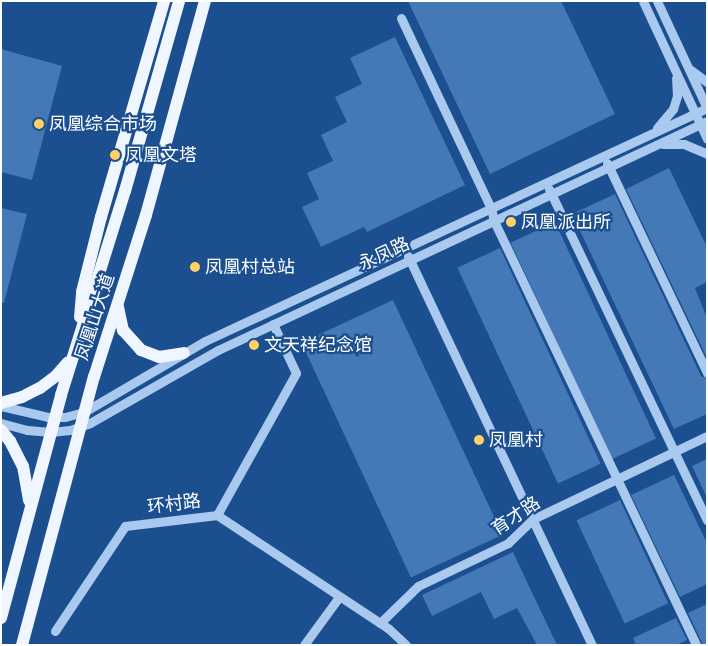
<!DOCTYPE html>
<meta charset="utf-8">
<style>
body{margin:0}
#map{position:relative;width:708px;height:646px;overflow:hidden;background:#1b4f8f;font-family:Roboto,"Noto Sans SC",sans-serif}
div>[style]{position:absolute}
.building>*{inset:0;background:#4478b7;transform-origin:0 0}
.minor>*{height:9px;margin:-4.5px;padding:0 4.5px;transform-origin:4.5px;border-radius:4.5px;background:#a9c9ee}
.major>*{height:12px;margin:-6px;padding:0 6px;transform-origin:6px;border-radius:6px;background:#f0f6ff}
.dots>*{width:14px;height:14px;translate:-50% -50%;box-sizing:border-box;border:2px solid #1b4f8f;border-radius:50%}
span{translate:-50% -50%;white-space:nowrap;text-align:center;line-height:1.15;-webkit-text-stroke:4.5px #1b4f8f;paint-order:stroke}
.poi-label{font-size:18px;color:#fff}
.left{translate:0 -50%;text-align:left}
.street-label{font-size:18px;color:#fff}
.frame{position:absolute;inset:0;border:2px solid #fff;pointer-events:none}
</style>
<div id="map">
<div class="building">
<div style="clip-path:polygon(408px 1px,561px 1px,615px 114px,490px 174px)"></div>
<div style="clip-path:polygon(395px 37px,465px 185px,367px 232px,364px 227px,321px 247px,302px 207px,319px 199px,307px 173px,333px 161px,321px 135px,347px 122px,335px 97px,362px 84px,350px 58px)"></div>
<div style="clip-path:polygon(1px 49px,62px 66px,32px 180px,1px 172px)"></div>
<div style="clip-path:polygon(669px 168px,707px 247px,707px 282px,695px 288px,707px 318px,707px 358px,626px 189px)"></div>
<div style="clip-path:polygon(615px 194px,701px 376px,707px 379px,707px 414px,674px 429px,572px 214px)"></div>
<div style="clip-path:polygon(1px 208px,27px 214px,4px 303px,1px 303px)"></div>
<div style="left:555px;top:222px;width:239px;height:49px;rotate:65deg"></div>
<div style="left:500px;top:248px;width:238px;height:47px;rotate:65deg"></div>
<div style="left:393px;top:300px;width:259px;height:101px;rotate:65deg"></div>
<div style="clip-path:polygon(707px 459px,707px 498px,692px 466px)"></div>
<div style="clip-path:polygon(674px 475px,707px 543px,707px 584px,680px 597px,631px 495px)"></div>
<div style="left:620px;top:500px;width:114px;height:48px;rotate:65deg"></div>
<div style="clip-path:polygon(513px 552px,527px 582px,557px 645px,537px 645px,517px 608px,494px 619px,481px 592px,432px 616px,422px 595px)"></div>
<div style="clip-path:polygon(707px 604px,707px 645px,703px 645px,688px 613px)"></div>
<div style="clip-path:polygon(676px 618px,687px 640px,676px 645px,636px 645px,633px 638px)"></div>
</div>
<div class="minor">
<div style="left:643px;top:1px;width:152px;rotate:65.1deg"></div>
<div style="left:657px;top:1px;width:118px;rotate:65deg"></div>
<div style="left:401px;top:18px;width:210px;rotate:64.7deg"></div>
<div style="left:491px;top:208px;width:13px;rotate:77deg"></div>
<div style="left:494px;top:221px;width:470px;rotate:64.5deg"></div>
<div style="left:691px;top:70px;width:20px;rotate:37deg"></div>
<div style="left:657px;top:128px;width:25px;rotate:-50deg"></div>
<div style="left:673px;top:109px;width:14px;rotate:-73deg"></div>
<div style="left:677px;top:96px;width:18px;rotate:-93deg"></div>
<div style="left:663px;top:144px;width:21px"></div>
<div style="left:684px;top:144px;width:25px;rotate:23deg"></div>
<div style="left:607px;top:163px;width:233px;rotate:64.5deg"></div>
<div style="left:549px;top:189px;width:367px;rotate:64.5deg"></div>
<div style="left:408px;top:256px;width:430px;rotate:64.7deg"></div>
<div style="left:1px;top:406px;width:48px;rotate:13.2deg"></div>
<div style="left:48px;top:417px;width:17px"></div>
<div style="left:65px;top:417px;width:20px;rotate:-15deg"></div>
<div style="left:84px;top:412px;width:140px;rotate:-30.4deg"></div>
<div style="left:205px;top:341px;width:553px;rotate:-24.9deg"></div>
<div style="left:1px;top:423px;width:27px;rotate:15deg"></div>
<div style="left:27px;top:430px;width:24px;rotate:5deg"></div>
<div style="left:51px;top:432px;width:19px;rotate:-6deg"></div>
<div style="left:70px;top:430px;width:21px;rotate:-19deg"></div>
<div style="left:90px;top:423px;width:147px;rotate:-29.7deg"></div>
<div style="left:218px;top:350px;width:540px;rotate:-25.09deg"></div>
<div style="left:217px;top:515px;width:162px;rotate:-60.9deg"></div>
<div style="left:296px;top:373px;width:54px;rotate:-115.1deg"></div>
<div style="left:380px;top:623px;width:53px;rotate:-44.2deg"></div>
<div style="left:418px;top:586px;width:100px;rotate:-25.5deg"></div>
<div style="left:508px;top:543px;width:35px;rotate:-44deg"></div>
<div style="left:533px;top:519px;width:193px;rotate:-25.5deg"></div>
<div style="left:55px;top:631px;width:126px;rotate:-56.3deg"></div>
<div style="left:125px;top:526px;width:93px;rotate:-6.8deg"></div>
<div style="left:217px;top:515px;width:206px;rotate:33.5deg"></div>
<div style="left:389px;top:629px;width:23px;rotate:43deg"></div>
<div style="left:304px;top:645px;width:59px;rotate:-53.9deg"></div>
</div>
<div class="major">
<div style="left:118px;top:307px;width:24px;rotate:78deg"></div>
<div style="left:123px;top:330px;width:27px;rotate:48deg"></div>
<div style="left:141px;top:350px;width:19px;rotate:21deg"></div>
<div style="left:159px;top:357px;width:25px;rotate:-9deg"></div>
<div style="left:80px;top:317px;width:25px;rotate:-85deg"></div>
<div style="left:82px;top:292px;width:77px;rotate:-75.8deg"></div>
<div style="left:101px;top:217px;width:225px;rotate:-73.7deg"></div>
<div style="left:1px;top:403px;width:22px;rotate:-16deg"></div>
<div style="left:22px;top:397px;width:20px;rotate:-27deg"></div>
<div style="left:40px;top:388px;width:20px;rotate:-37deg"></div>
<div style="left:56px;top:376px;width:18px;rotate:-49deg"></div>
<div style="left:1px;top:430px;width:14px;rotate:51deg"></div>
<div style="left:10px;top:441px;width:28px;rotate:63deg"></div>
<div style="left:23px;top:466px;width:35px;rotate:80deg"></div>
<div style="left:1px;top:618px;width:231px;rotate:-74.9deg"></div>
<div style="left:61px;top:395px;width:214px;rotate:-72.6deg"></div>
<div style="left:125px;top:191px;width:198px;rotate:-74.1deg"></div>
<div style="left:22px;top:645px;width:278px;rotate:-75deg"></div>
<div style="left:94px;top:377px;width:170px;rotate:-72.2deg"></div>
<div style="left:146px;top:215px;width:222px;rotate:-74.6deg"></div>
</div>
<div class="dots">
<div style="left:39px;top:124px;background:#ffd166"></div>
<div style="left:115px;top:155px;background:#ffd166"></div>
<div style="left:511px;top:222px;background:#ffd166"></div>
<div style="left:195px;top:267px;background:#ffd166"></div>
<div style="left:254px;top:345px;background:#ffd166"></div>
<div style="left:479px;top:440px;background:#ffd166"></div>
</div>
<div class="poi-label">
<span class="left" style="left:49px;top:124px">凤凰综合市场</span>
<span class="left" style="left:125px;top:155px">凤凰文塔</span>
<span class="left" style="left:521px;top:222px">凤凰派出所</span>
<span class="left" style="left:205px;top:267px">凤凰村总站</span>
<span class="left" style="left:264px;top:345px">文天祥纪念馆</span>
<span class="left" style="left:489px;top:440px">凤凰村</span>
</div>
<div class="street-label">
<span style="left:384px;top:254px;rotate:-25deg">永凤路</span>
<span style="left:95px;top:317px;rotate:-72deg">凤凰山大道</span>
<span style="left:174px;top:504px;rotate:-7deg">环村路</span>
<span style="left:516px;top:516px;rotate:-34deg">育才路</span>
</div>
<div class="frame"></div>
</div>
